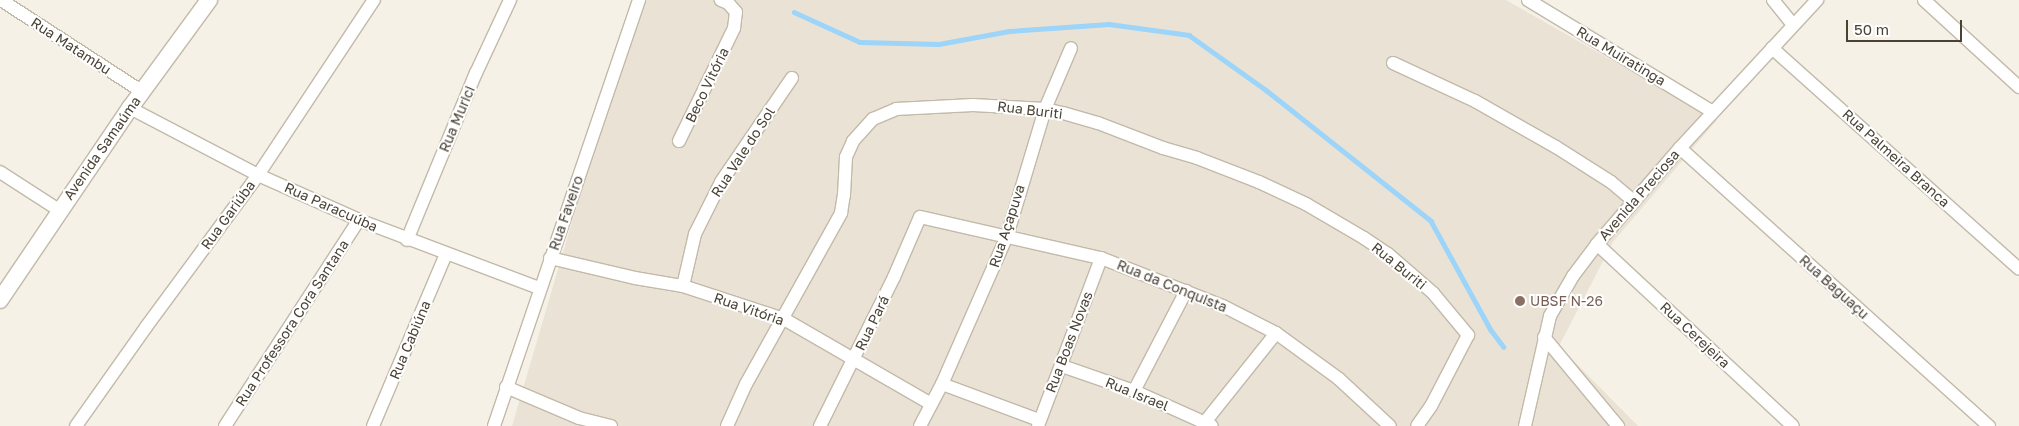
<!DOCTYPE html>
<meta charset="utf-8">
<style>
body{margin:0}
#map{position:relative;width:2019px;height:426px;overflow:hidden;background:#f6f1e7;font-family:"Golos Text",sans-serif}
div>[style]{position:absolute}
.residential>*{inset:0;background:#eae3d5}
.stream>*{height:4.5px;margin:-2.25px;padding:0 2.25px;transform-origin:2.25px;border-radius:2.25px;background:#9dd4f9}
.roads{filter:drop-shadow(1px 0 #c2b9a9) drop-shadow(-1px 0 #c2b9a9) drop-shadow(0 1px #c2b9a9) drop-shadow(0 -1px #c2b9a9)}
.minor>*{height:12px;margin:-6px;padding:0 6px;transform-origin:6px;border-radius:6px;background:#fff}
.tertiary>*{height:16px;margin:-8px;padding:0 8px;transform-origin:8px;border-radius:8px;background:#fff}
.dots>*{width:14px;height:14px;translate:-50% -50%;box-sizing:border-box;border:2px solid #fff;border-radius:50%}
span{translate:-50% -50%;white-space:nowrap;text-align:center;line-height:1.15;-webkit-text-stroke:4px #fff;paint-order:stroke}
.street-label{font-size:14px;color:#4a4235}
.education-label{font-size:14px;color:#785e54}
.left{translate:0 -50%;text-align:left}
.scale{position:absolute;left:1846px;top:20px;width:116px;height:22px;box-sizing:border-box;border:2px solid #4a4235;border-top:0;padding-left:6px;font-size:15px;line-height:18px;white-space:nowrap;color:#4a4235;-webkit-text-stroke:4px #fff;paint-order:stroke}
</style>
<div id="map">
<div class="residential">
<div style="clip-path:polygon(637px 0,1506px 0,1717px 120px,1613px 242px,1559px 346px,1638px 426px,512px 426px)"></div>
</div>
<div class="stream">
<div style="left:794px;top:12px;width:72px;rotate:24.4deg"></div>
<div style="left:860px;top:42px;width:79px;rotate:1.5deg"></div>
<div style="left:939px;top:44px;width:71px;rotate:-10.5deg"></div>
<div style="left:1009px;top:31px;width:100px;rotate:-4deg"></div>
<div style="left:1109px;top:24px;width:81px;rotate:7.8deg"></div>
<div style="left:1189px;top:35px;width:95px;rotate:35.5deg"></div>
<div style="left:1266px;top:90px;width:211px;rotate:38.4deg"></div>
<div style="left:1431px;top:221px;width:124px;rotate:61.2deg"></div>
<div style="left:1491px;top:330px;width:21px;rotate:53deg"></div>
</div>
<div class="roads">
<div class="minor">
<div style="left:1px;top:0;width:167px;rotate:33deg"></div>
<div style="left:1528px;top:0;width:216px;rotate:31.2deg"></div>
<div style="left:1773px;top:0;width:32px;rotate:51deg"></div>
<div style="left:1924px;top:0;width:129px;rotate:42.5deg"></div>
<div style="left:1772px;top:48px;width:331px;rotate:41.8deg"></div>
<div style="left:1393px;top:63px;width:90px;rotate:24.9deg"></div>
<div style="left:1475px;top:101px;width:93px;rotate:29.6deg"></div>
<div style="left:1556px;top:147px;width:65px;rotate:32.5deg"></div>
<div style="left:1611px;top:182px;width:30px;rotate:40deg"></div>
<div style="left:130px;top:108px;width:144px;rotate:27.6deg"></div>
<div style="left:258px;top:175px;width:111px;rotate:24deg"></div>
<div style="left:359px;top:220px;width:192px;rotate:20.7deg"></div>
<div style="left:679px;top:141px;width:126px;rotate:-64deg"></div>
<div style="left:734px;top:28px;width:16px;rotate:-83deg"></div>
<div style="left:736px;top:12px;width:12px;rotate:-132deg"></div>
<div style="left:728px;top:3px;width:8px;rotate:-157deg"></div>
<div style="left:1680px;top:148px;width:416px;rotate:42deg"></div>
<div style="left:0;top:172px;width:70px;rotate:32.8deg"></div>
<div style="left:407px;top:240px;width:181px;rotate:-67.6deg"></div>
<div style="left:476px;top:73px;width:81px;rotate:-65deg"></div>
<div style="left:1597px;top:244px;width:267px;rotate:42.9deg"></div>
<div style="left:550px;top:258px;width:87px;rotate:13.2deg"></div>
<div style="left:635px;top:278px;width:49px;rotate:9.5deg"></div>
<div style="left:683px;top:286px;width:106px;rotate:18.1deg"></div>
<div style="left:784px;top:319px;width:170px;rotate:30deg"></div>
<div style="left:683px;top:286px;width:53px;rotate:-77deg"></div>
<div style="left:695px;top:234px;width:58px;rotate:-63.4deg"></div>
<div style="left:721px;top:182px;width:126px;rotate:-55.7deg"></div>
<div style="left:1544px;top:337px;width:116px;rotate:50.3deg"></div>
<div style="left:1062px;top:366px;width:76px;rotate:19.1deg"></div>
<div style="left:1134px;top:391px;width:85px;rotate:24.2deg"></div>
<div style="left:942px;top:384px;width:103px;rotate:20.4deg"></div>
<div style="left:506px;top:387px;width:79px;rotate:23deg"></div>
<div style="left:579px;top:418px;width:33px;rotate:14deg"></div>
<div style="left:1134px;top:391px;width:113px;rotate:-62.5deg"></div>
<div style="left:1205px;top:422px;width:114px;rotate:-51.4deg"></div>
<div style="left:76px;top:426px;width:121px;rotate:-54.7deg"></div>
<div style="left:146px;top:327px;width:189px;rotate:-53.6deg"></div>
<div style="left:258px;top:175px;width:210px;rotate:-56.5deg"></div>
<div style="left:225px;top:426px;width:246px;rotate:-57deg"></div>
<div style="left:373px;top:426px;width:187px;rotate:-67deg"></div>
<div style="left:494px;top:426px;width:450px;rotate:-71.2deg"></div>
<div style="left:727px;top:426px;width:46px;rotate:-65.7deg"></div>
<div style="left:746px;top:384px;width:196px;rotate:-60.9deg"></div>
<div style="left:841px;top:213px;width:18px;rotate:-81deg"></div>
<div style="left:844px;top:195px;width:38px;rotate:-87deg"></div>
<div style="left:846px;top:157px;width:17px;rotate:-66deg"></div>
<div style="left:853px;top:141px;width:30px;rotate:-48deg"></div>
<div style="left:873px;top:119px;width:25px;rotate:-23deg"></div>
<div style="left:896px;top:109px;width:77px;rotate:-3deg"></div>
<div style="left:973px;top:105px;width:72px;rotate:3.2deg"></div>
<div style="left:1045px;top:109px;width:18px;rotate:13deg"></div>
<div style="left:1063px;top:113px;width:36px;rotate:16deg"></div>
<div style="left:1098px;top:123px;width:70px;rotate:21deg"></div>
<div style="left:1163px;top:148px;width:35px;rotate:16deg"></div>
<div style="left:1197px;top:158px;width:66px;rotate:21.2deg"></div>
<div style="left:1259px;top:182px;width:52px;rotate:25.1deg"></div>
<div style="left:1306px;top:204px;width:67px;rotate:30.4deg"></div>
<div style="left:1364px;top:238px;width:29px;rotate:34deg"></div>
<div style="left:1388px;top:254px;width:60px;rotate:40.9deg"></div>
<div style="left:1433px;top:293px;width:55px;rotate:50.2deg"></div>
<div style="left:1468px;top:335px;width:80px;rotate:117.5deg"></div>
<div style="left:1431px;top:406px;width:24px;rotate:125deg"></div>
<div style="left:820px;top:426px;width:166px;rotate:-63.6deg"></div>
<div style="left:894px;top:277px;width:65px;rotate:-66.6deg"></div>
<div style="left:920px;top:217px;width:186px;rotate:12.8deg"></div>
<div style="left:1101px;top:258px;width:131px;rotate:21.5deg"></div>
<div style="left:1223px;top:306px;width:59px;rotate:27deg"></div>
<div style="left:1276px;top:333px;width:78px;rotate:36.1deg"></div>
<div style="left:1339px;top:379px;width:69px;rotate:42.7deg"></div>
<div style="left:920px;top:426px;width:47px;rotate:-62.4deg"></div>
<div style="left:942px;top:384px;width:162px;rotate:-66.3deg"></div>
<div style="left:1007px;top:236px;width:133px;rotate:-73.3deg"></div>
<div style="left:1045px;top:109px;width:66px;rotate:-66.9deg"></div>
<div style="left:1038px;top:426px;width:179px;rotate:-69.4deg"></div>
<div style="left:1525px;top:426px;width:113px;rotate:-77.2deg"></div>
<div style="left:1550px;top:316px;width:46px;rotate:-60.1deg"></div>
<div style="left:1573px;top:276px;width:40px;rotate:-53deg"></div>
<div style="left:1597px;top:244px;width:127px;rotate:-49.2deg"></div>
<div style="left:1680px;top:148px;width:202px;rotate:-47.2deg"></div>
</div>
<div class="tertiary">
<div style="left:0;top:300px;width:232px;rotate:-55.9deg"></div>
<div style="left:130px;top:108px;width:134px;rotate:-53.8deg"></div>
</div>
</div>
<div class="dots">
<div style="left:1520px;top:301px;background:#8d6e63"></div>
</div>
<div class="street-label">
<span style="left:71px;top:46px;rotate:33deg">Rua Matambu</span>
<span style="left:1621px;top:56px;rotate:31deg">Rua Muiratinga</span>
<span style="left:707px;top:85px;rotate:-64deg">Beco Vitória</span>
<span style="left:1030px;top:110px;rotate:7deg">Rua Buriti</span>
<span style="left:457px;top:119px;rotate:-67deg">Rua Murici</span>
<span style="left:102px;top:148px;rotate:-55deg">Avenida Samaúma</span>
<span style="left:743px;top:152px;rotate:-57deg">Rua Vale do Sol</span>
<span style="left:1896px;top:158px;rotate:42deg">Rua Palmeira Branca</span>
<span style="left:1639px;top:195px;rotate:-49deg">Avenida Preciosa</span>
<span style="left:331px;top:207px;rotate:24deg">Rua Paracuúba</span>
<span style="left:566px;top:213px;rotate:-71deg">Rua Faveiro</span>
<span style="left:228px;top:215px;rotate:-54deg">Rua Gariúba</span>
<span style="left:1007px;top:226px;rotate:-72deg">Rua Açapuva</span>
<span style="left:1399px;top:266px;rotate:39deg">Rua Buriti</span>
<span style="left:1172px;top:286px;rotate:22deg">Rua da Conquista</span>
<span style="left:1834px;top:287px;rotate:42deg">Rua Baguaçu</span>
<span style="left:749px;top:309px;rotate:19deg">Rua Vitória</span>
<span style="left:292px;top:323px;rotate:-57deg">Rua Professora Cora Santana</span>
<span style="left:872px;top:323px;rotate:-64deg">Rua Pará</span>
<span style="left:1695px;top:335px;rotate:43deg">Rua Cerejeira</span>
<span style="left:410px;top:340px;rotate:-67deg">Rua Cabiúna</span>
<span style="left:1069px;top:342px;rotate:-69deg">Rua Boas Novas</span>
<span style="left:1137px;top:394px;rotate:22deg">Rua Israel</span>
</div>
<div class="education-label">
<span class="left" style="left:1530px;top:301px">UBSF N-26</span>
</div>
<div class="scale">50 m</div>
</div>
